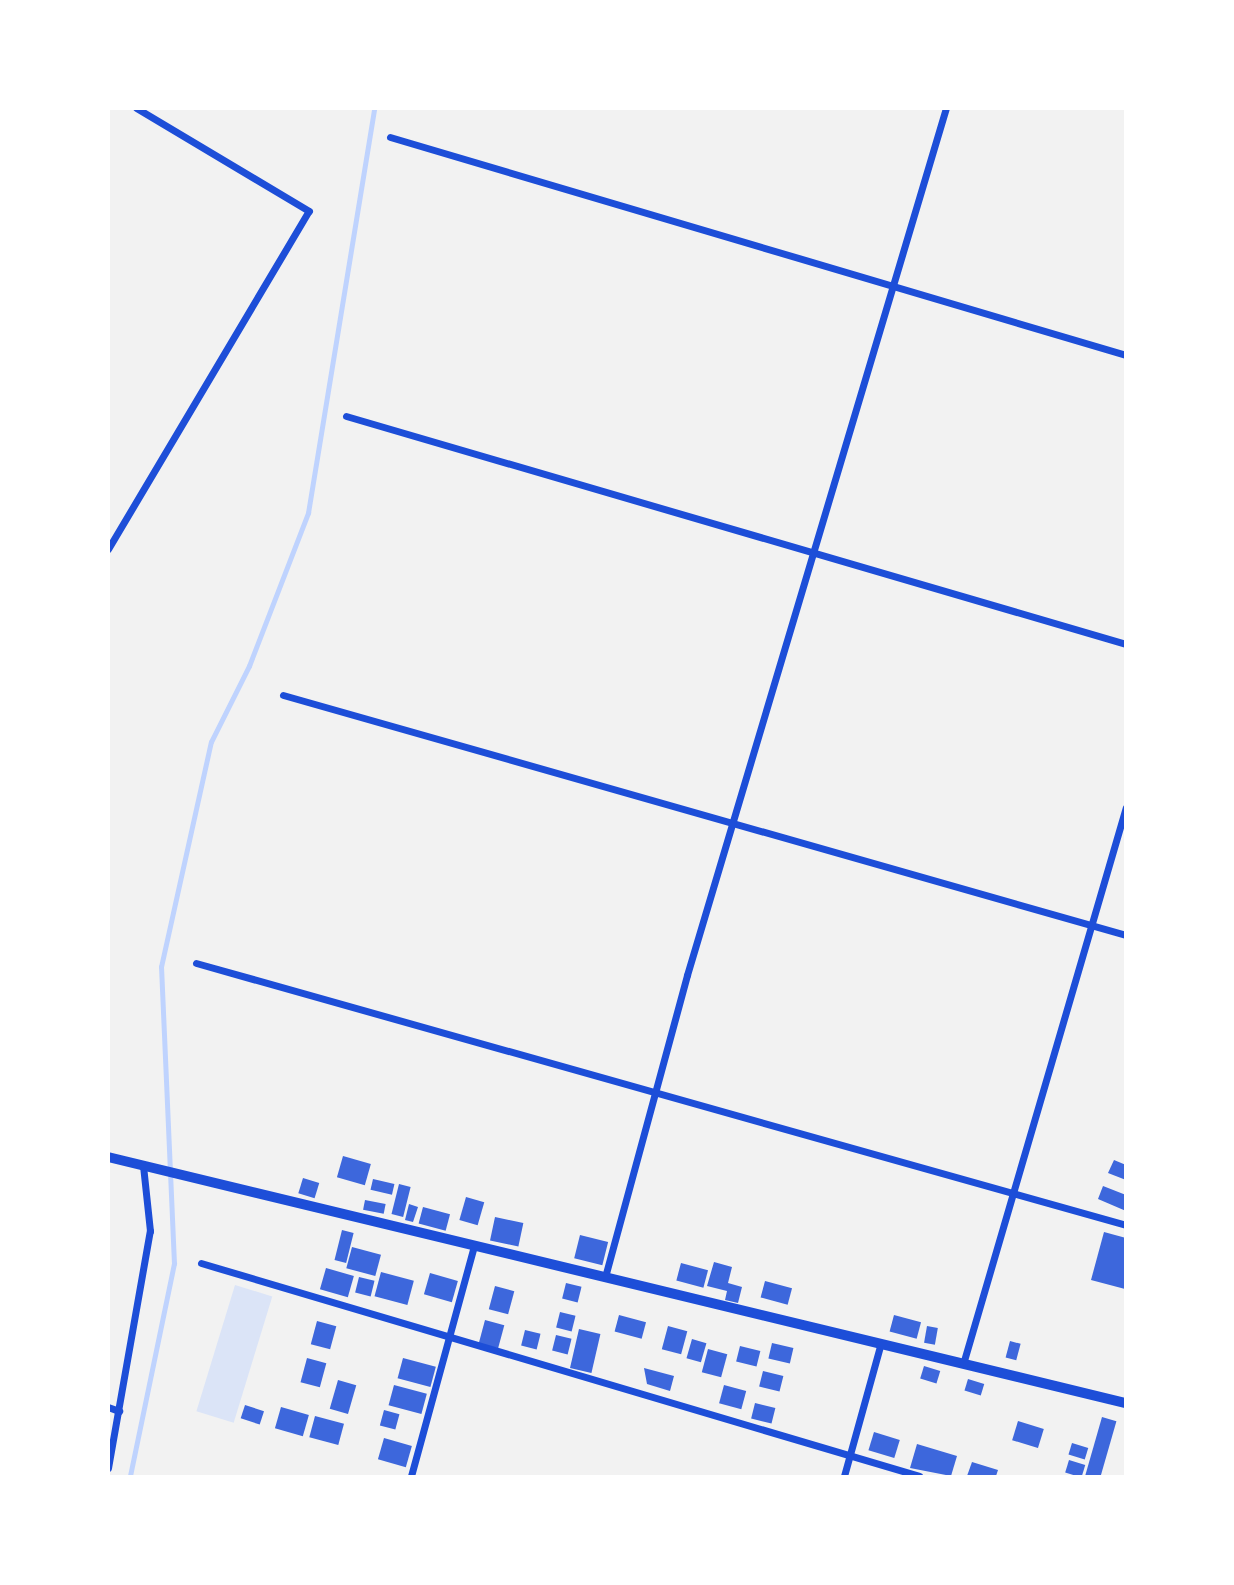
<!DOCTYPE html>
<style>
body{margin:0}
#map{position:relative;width:1234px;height:1585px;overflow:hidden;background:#f2f2f2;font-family:Jost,sans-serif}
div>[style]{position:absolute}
.green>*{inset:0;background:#dbe4f7;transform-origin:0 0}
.stream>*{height:4.5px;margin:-2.25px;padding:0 2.25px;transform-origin:2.25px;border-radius:2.25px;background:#bfd3fe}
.building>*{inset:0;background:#3d67dc;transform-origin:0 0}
.minor>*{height:7px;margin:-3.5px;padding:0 3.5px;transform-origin:3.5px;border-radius:3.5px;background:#1d4ed8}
.tertiary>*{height:10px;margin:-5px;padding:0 5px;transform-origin:5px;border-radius:5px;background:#1d4ed8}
span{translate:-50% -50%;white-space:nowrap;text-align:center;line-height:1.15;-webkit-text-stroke:7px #fff;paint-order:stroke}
.frame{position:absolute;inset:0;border:110px solid #fff;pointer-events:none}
</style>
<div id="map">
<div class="green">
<div style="left:235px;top:1285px;width:39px;height:132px;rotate:17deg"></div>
</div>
<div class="stream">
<div style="left:130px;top:1476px;width:217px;rotate:-78.3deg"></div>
<div style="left:174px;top:1264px;width:297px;rotate:-92.5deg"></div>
<div style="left:161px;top:967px;width:230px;rotate:-77.5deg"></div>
<div style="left:211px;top:742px;width:85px;rotate:-63.4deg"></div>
<div style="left:249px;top:666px;width:164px;rotate:-68.9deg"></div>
<div style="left:308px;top:513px;width:410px;rotate:-80.7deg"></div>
</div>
<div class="building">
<div style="left:343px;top:1156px;width:29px;height:22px;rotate:16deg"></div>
<div style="clip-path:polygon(1114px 1160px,1126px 1165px,1126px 1180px,1108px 1173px)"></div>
<div style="left:303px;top:1178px;width:17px;height:16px;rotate:17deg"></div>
<div style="left:373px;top:1179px;width:22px;height:11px;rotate:13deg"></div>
<div style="left:399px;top:1184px;width:12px;height:31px;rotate:14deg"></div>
<div style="clip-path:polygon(1103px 1186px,1126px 1195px,1126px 1211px,1098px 1199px)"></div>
<div style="left:466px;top:1197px;width:19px;height:24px;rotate:16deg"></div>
<div style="left:365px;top:1200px;width:21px;height:10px;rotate:11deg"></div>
<div style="clip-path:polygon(409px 1204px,418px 1207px,413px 1222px,405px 1220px)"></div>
<div style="left:423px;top:1207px;width:28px;height:17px;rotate:15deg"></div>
<div style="left:495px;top:1217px;width:29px;height:24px;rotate:12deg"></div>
<div style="left:342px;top:1230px;width:12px;height:31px;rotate:14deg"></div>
<div style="clip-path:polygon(1104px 1232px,1126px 1238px,1125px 1289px,1091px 1280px)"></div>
<div style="left:580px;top:1235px;width:29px;height:24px;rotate:14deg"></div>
<div style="left:352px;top:1247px;width:30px;height:22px;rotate:15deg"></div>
<div style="clip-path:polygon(714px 1262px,732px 1267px,728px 1283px,742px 1287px,738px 1303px,725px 1300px,727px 1291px,707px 1286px)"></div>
<div style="left:681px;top:1263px;width:28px;height:18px;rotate:15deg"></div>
<div style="left:326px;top:1268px;width:29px;height:22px;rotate:16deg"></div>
<div style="left:381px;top:1272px;width:34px;height:25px;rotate:15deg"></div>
<div style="left:430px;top:1273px;width:29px;height:22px;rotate:16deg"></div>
<div style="left:359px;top:1277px;width:16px;height:16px;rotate:14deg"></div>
<div style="left:765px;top:1281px;width:28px;height:17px;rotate:15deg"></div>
<div style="left:566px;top:1283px;width:16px;height:16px;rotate:14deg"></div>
<div style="left:495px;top:1286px;width:20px;height:24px;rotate:15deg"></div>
<div style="left:560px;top:1312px;width:16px;height:16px;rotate:14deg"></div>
<div style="left:619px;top:1315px;width:28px;height:17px;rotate:15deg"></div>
<div style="left:894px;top:1315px;width:28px;height:17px;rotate:15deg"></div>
<div style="left:485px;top:1320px;width:20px;height:24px;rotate:15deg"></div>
<div style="left:317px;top:1321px;width:20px;height:24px;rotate:15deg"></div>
<div style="left:668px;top:1326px;width:20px;height:24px;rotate:15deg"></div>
<div style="left:927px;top:1326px;width:11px;height:17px;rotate:10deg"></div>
<div style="left:579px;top:1329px;width:22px;height:40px;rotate:13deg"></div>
<div style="left:525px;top:1330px;width:16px;height:16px;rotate:14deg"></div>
<div style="left:556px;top:1335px;width:16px;height:16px;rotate:14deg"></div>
<div style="left:692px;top:1339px;width:15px;height:20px;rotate:16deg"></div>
<div style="left:1010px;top:1341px;width:11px;height:17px;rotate:15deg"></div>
<div style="left:772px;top:1343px;width:22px;height:16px;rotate:13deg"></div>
<div style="left:740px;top:1346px;width:21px;height:16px;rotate:14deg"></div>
<div style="left:708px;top:1349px;width:20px;height:24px;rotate:15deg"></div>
<div style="left:307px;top:1358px;width:20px;height:25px;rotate:15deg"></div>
<div style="left:403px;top:1358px;width:34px;height:21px;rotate:15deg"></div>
<div style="left:924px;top:1366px;width:17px;height:13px;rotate:17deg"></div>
<div style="clip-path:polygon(644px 1368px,674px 1376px,670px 1391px,647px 1384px)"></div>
<div style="left:763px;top:1371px;width:21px;height:16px;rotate:14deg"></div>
<div style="left:968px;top:1379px;width:17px;height:12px;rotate:17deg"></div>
<div style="left:338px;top:1380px;width:19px;height:30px;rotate:16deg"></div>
<div style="left:394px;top:1385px;width:34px;height:21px;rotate:15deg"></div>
<div style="left:724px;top:1385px;width:23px;height:19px;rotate:15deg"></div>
<div style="left:755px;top:1403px;width:21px;height:16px;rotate:14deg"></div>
<div style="left:245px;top:1405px;width:20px;height:14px;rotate:18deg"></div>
<div style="left:281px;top:1407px;width:29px;height:22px;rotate:16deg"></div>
<div style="left:384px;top:1410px;width:16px;height:16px;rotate:15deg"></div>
<div style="left:315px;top:1416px;width:30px;height:22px;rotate:15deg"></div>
<div style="left:1102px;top:1417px;width:15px;height:61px;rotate:16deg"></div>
<div style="left:1018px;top:1421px;width:27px;height:20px;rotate:17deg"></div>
<div style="left:874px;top:1432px;width:27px;height:19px;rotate:17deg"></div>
<div style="left:384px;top:1438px;width:29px;height:22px;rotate:16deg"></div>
<div style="left:1072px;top:1443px;width:17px;height:12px;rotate:17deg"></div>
<div style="clip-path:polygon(917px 1444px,957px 1456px,951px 1476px,910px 1468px)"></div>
<div style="left:1069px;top:1460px;width:17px;height:13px;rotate:17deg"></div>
<div style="clip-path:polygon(972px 1462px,998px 1470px,996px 1476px,967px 1476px)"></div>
</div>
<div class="minor">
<div style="left:390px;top:137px;width:768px;rotate:16.5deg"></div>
<div style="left:346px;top:416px;width:813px;rotate:16.29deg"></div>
<div style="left:108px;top:549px;width:393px;rotate:-59.3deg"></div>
<div style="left:309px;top:211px;width:201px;rotate:-149.2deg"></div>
<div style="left:283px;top:695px;width:876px;rotate:15.89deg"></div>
<div style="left:196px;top:963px;width:966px;rotate:15.73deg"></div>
<div style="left:201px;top:1263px;width:749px;rotate:16.52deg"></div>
<div style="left:605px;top:1277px;width:313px;rotate:-74.8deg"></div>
<div style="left:687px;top:975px;width:905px;rotate:-73.37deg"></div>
<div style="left:963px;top:1364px;width:580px;rotate:-73.69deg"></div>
<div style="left:108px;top:1407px;width:12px;rotate:20deg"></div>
<div style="left:108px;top:1468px;width:241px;rotate:-80deg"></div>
<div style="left:150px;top:1231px;width:66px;rotate:-96.1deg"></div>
<div style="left:411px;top:1476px;width:239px;rotate:-74.7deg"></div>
<div style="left:844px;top:1476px;width:138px;rotate:-74.5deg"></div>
</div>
<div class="tertiary">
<div style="left:108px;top:1157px;width:1047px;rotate:13.59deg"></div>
</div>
<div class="frame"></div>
</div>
